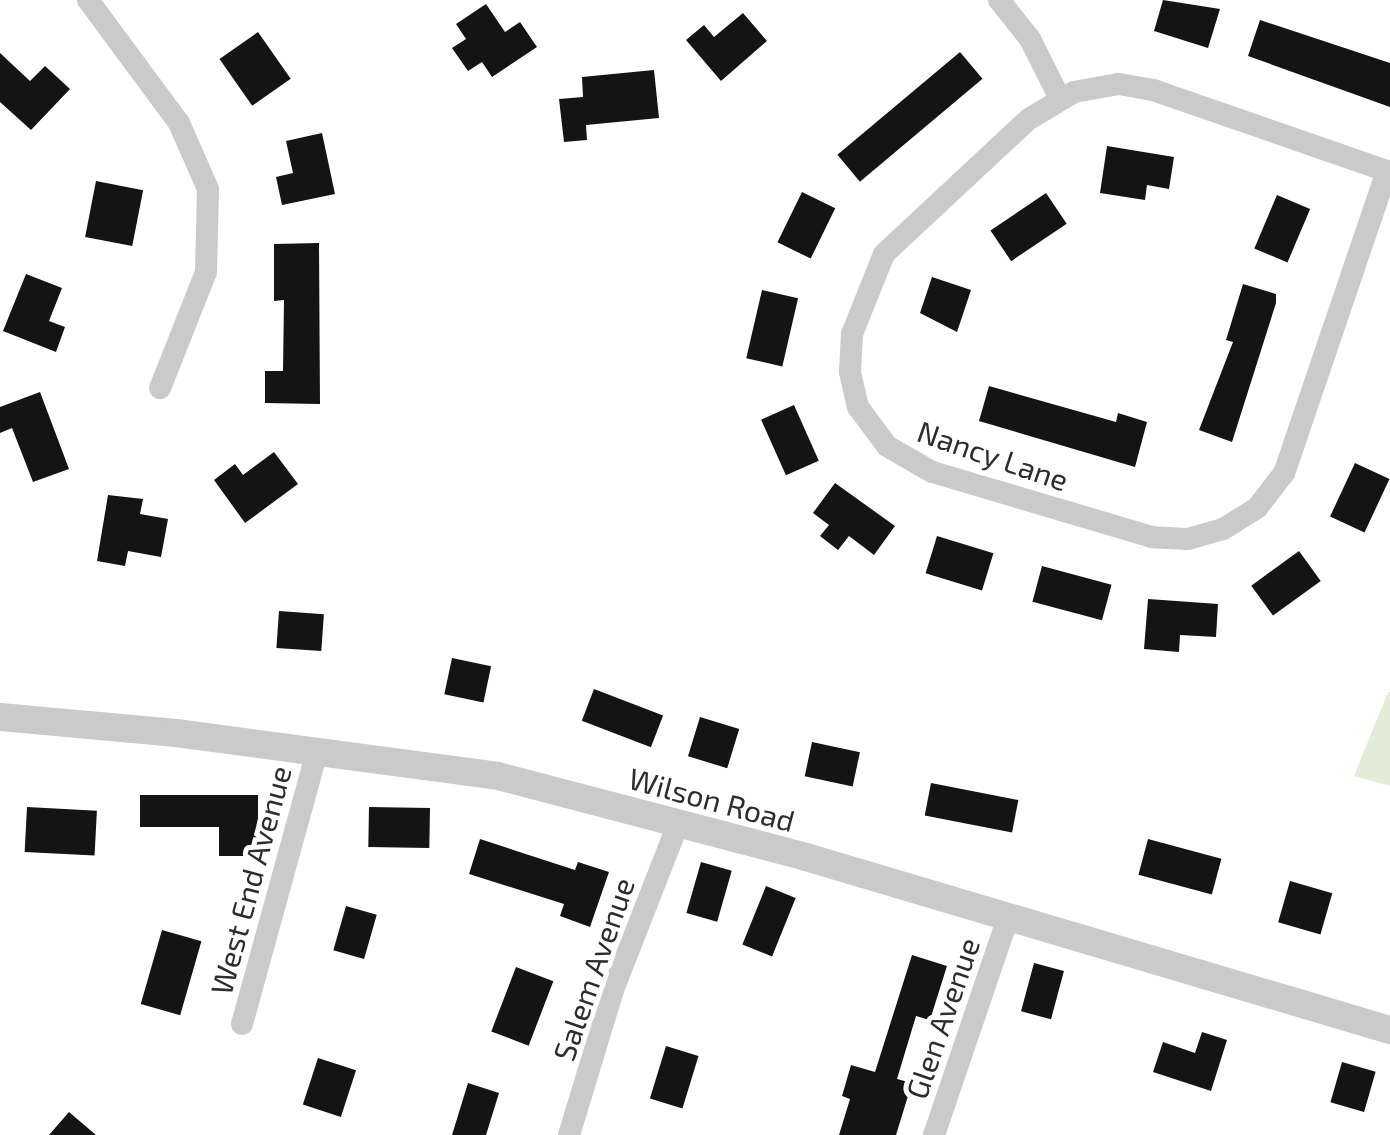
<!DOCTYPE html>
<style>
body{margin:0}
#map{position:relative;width:1390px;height:1135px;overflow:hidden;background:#fff;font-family:"Exo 2",sans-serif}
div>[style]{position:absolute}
.green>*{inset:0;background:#e3ecd8}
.building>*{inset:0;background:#141414;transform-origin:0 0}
.minor>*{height:22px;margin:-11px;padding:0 11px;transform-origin:11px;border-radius:11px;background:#cacaca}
.tertiary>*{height:28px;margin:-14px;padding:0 14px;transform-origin:14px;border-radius:14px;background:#cacaca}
span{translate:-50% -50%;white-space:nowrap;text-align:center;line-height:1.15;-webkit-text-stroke:10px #fff;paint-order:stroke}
.street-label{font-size:30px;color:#2d2d2d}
</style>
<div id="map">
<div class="green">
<div style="clip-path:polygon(1388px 692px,1390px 692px,1390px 786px,1354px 776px)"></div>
</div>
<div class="building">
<div style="clip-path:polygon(1163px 0,1220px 9px,1208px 48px,1154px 31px)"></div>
<div style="clip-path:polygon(486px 4px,505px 32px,520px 22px,537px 47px,492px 77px,482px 62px,468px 71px,452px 48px,466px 39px,456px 24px)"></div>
<div style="clip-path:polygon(743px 13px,767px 41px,721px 81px,686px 40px,704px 25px,714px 37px)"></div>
<div style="clip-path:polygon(1260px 20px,1390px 63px,1390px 107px,1248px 56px)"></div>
<div style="left:258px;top:32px;width:57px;height:47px;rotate:55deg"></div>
<div style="left:960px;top:52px;width:35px;height:160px;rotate:50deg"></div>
<div style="clip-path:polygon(0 53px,30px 81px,45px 66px,70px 89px,31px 130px,0 102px)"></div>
<div style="clip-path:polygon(654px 70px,659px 118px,586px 125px,587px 140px,564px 142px,559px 99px,583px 97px,582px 77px)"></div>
<div style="clip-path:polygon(322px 133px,335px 194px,282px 205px,276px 177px,293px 173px,286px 141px)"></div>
<div style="clip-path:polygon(1107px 146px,1174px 157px,1169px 189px,1147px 185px,1145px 200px,1100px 193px)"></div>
<div style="left:96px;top:181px;width:48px;height:57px;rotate:11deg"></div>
<div style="left:802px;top:192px;width:37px;height:56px;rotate:26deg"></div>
<div style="left:1046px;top:193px;width:37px;height:67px;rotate:56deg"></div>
<div style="left:1277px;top:195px;width:36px;height:58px;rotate:23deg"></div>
<div style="clip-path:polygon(319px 243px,320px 404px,265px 403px,265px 371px,283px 371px,284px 300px,274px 301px,274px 244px)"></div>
<div style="clip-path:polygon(26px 274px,62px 288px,49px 321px,65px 327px,56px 352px,3px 331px)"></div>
<div style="clip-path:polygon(932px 277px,971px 290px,957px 332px,920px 313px)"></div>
<div style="clip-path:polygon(1243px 284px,1276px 294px,1276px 303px,1232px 442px,1199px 430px,1233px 342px,1226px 340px)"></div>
<div style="left:762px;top:290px;width:37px;height:70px;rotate:13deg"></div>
<div style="clip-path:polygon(989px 386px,1116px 422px,1118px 413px,1147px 422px,1135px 467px,979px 421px)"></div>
<div style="clip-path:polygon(40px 392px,69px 469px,33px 482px,12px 428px,0 433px,0 407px)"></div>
<div style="left:794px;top:405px;width:61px;height:36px;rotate:66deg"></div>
<div style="clip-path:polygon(274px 452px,298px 484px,245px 523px,214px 480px,235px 464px,243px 475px)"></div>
<div style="left:1355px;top:463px;width:38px;height:59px;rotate:25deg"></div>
<div style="clip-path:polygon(835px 483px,895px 526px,874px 555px,849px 536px,838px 550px,820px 536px,829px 525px,813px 513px)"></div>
<div style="clip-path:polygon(108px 495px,143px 499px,140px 514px,168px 519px,161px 557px,128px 551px,125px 566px,97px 561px)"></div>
<div style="left:937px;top:536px;width:59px;height:39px;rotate:17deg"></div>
<div style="left:1299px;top:551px;width:37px;height:59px;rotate:54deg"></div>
<div style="left:1042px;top:566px;width:72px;height:37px;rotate:15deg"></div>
<div style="clip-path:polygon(1148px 599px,1218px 604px,1216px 637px,1180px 635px,1179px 652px,1144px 649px)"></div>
<div style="left:279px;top:611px;width:45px;height:37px;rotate:4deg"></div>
<div style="left:452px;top:658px;width:40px;height:37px;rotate:12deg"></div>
<div style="left:594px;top:689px;width:74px;height:34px;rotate:21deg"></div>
<div style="left:700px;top:717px;width:41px;height:41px;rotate:17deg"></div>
<div style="left:812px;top:742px;width:49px;height:35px;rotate:12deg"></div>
<div style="left:931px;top:783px;width:89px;height:33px;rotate:11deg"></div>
<div style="clip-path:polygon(140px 795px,258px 795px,258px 856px,219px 856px,219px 827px,140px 827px)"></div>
<div style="left:27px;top:807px;width:70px;height:45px;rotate:3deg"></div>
<div style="left:369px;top:807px;width:61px;height:40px;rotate:1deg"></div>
<div style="clip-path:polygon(480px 839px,575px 870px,578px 862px,609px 872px,590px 927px,560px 916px,564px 904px,469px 874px)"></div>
<div style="left:1148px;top:839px;width:76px;height:37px;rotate:15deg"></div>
<div style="left:701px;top:862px;width:32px;height:53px;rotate:16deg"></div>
<div style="left:1290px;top:881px;width:44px;height:43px;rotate:16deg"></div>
<div style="left:766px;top:886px;width:32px;height:63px;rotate:22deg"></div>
<div style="left:346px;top:906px;width:32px;height:46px;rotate:16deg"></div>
<div style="left:162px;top:930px;width:41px;height:77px;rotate:16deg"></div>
<div style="clip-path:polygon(912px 955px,947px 966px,930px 1020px,916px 1016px,897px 1079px,912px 1083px,896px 1135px,839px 1135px,850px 1099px,842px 1096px,851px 1065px,875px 1072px)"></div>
<div style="left:1034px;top:963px;width:31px;height:50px;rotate:15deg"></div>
<div style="left:516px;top:967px;width:40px;height:69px;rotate:21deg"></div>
<div style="clip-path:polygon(1202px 1032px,1227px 1040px,1211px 1091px,1153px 1072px,1163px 1042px,1195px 1053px)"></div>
<div style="left:666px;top:1046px;width:34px;height:55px;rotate:17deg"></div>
<div style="left:318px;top:1058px;width:40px;height:49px;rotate:18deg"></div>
<div style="left:1342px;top:1062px;width:35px;height:42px;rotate:16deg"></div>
<div style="clip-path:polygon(468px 1083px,499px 1093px,486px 1135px,452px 1135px)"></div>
<div style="clip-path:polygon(69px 1112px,96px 1135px,49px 1135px)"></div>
</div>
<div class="minor">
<div style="left:88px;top:0;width:153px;rotate:53.5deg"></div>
<div style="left:179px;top:123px;width:72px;rotate:66.3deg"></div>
<div style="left:208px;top:189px;width:83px;rotate:91.4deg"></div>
<div style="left:206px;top:272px;width:125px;rotate:111.6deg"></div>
<div style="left:999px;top:0;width:50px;rotate:51.5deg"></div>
<div style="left:1030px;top:39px;width:67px;rotate:63.4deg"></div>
<div style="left:1387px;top:171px;width:319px;rotate:108.8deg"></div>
<div style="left:1284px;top:473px;width:44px;rotate:127.6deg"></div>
<div style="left:1257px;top:508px;width:40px;rotate:148deg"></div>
<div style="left:1223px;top:529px;width:37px;rotate:164deg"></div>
<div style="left:1187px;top:539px;width:35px;rotate:-177deg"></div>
<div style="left:1152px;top:537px;width:229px;rotate:-163.5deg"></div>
<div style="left:932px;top:472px;width:52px;rotate:-150deg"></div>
<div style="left:887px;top:446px;width:49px;rotate:-126.6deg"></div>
<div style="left:858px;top:407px;width:37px;rotate:-103deg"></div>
<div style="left:850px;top:371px;width:37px;rotate:-87deg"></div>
<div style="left:852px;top:334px;width:86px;rotate:-68.2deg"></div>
<div style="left:884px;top:254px;width:198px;rotate:-43deg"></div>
<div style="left:1029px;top:119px;width:52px;rotate:-31deg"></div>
<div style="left:1074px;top:92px;width:46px;rotate:-10.1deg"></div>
<div style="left:1119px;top:84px;width:35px;rotate:10deg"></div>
<div style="left:1153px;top:90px;width:251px;rotate:19.1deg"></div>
<div style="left:242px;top:1024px;width:283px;rotate:-74.6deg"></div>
<div style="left:569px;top:1135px;width:152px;rotate:-73.1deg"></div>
<div style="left:613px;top:990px;width:178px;rotate:-68.6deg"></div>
<div style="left:934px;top:1135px;width:226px;rotate:-71.2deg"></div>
</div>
<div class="tertiary">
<div style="left:0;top:717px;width:177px;rotate:5.2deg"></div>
<div style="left:176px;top:733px;width:325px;rotate:7.6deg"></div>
<div style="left:498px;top:776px;width:318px;rotate:14.7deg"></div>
<div style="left:806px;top:857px;width:609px;rotate:16.5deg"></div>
</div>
<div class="street-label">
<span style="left:993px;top:455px;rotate:19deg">Nancy Lane</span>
<span style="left:712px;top:799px;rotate:15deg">Wilson Road</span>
<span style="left:250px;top:880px;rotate:-75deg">West End Avenue</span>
<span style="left:593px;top:969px;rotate:-71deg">Salem Avenue</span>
<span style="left:942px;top:1018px;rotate:-71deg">Glen Avenue</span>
</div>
</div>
